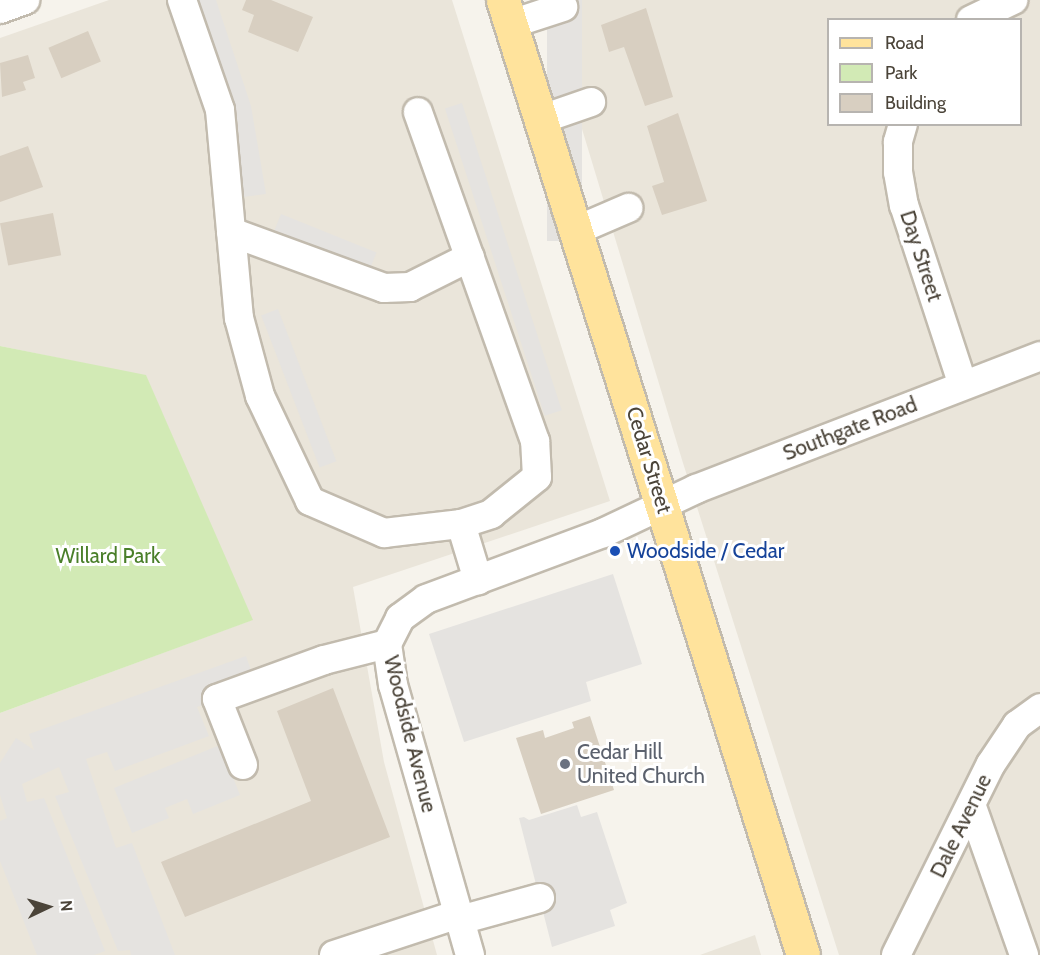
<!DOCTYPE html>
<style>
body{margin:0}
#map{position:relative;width:1040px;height:955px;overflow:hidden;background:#f6f3ec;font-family:Cabin,sans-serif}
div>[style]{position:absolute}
.residential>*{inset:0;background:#eae5da}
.green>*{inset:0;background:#d2eab5}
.parking>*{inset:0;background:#e5e3e0;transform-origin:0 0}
.building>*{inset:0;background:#d8cfc1;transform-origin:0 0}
.roads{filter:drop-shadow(2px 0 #c2bbae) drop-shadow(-2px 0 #c2bbae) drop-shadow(0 2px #c2bbae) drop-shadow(0 -2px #c2bbae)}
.minor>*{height:28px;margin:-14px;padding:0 14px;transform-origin:14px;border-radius:14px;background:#fff}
.major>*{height:33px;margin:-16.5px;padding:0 16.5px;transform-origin:16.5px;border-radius:16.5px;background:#ffe39c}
.dots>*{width:16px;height:16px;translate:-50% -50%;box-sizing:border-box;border:3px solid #fff;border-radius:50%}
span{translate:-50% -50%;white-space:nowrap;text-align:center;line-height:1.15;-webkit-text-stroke:6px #fff;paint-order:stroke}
.street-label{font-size:21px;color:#4b4439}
.transit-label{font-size:21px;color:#164399}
.left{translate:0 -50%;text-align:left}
.park-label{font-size:21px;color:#4a7f2a}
.worship-label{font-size:21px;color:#5b616d}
.legend{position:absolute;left:827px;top:18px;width:195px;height:108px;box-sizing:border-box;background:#fff;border:2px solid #b7b4b0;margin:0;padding:8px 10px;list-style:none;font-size:18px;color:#4b4439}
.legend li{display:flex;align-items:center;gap:12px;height:30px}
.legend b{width:30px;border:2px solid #b7b4b0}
.north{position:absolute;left:18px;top:877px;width:60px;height:60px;-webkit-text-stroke:4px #fff;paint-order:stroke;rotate:86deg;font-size:16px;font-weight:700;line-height:24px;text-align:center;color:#4b4439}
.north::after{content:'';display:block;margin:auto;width:21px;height:27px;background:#4b4439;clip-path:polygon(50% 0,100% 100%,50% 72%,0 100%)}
</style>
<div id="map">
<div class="residential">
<div style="clip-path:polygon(109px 0,452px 0,610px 501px,353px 587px,384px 762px,437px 955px,0 955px,0 713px,252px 620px,146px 376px,0 346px,0 38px)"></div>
<div style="clip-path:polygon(evenodd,543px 0,1040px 0,1040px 955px,839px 955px,683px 463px,543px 0,828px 20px,1020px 20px,1020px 124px,828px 124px,828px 20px)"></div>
<div style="clip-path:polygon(755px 935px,761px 955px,700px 955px)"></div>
</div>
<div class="green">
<div style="clip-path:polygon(0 346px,146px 375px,253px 620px,0 713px)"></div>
</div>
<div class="parking">
<div style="clip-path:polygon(196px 0,216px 0,251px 106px,266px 194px,243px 197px,232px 103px)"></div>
<div style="left:547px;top:0;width:35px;height:241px"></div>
<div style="left:462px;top:103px;width:323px;height:18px;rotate:72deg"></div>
<div style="left:281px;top:214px;width:103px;height:18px;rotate:22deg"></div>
<div style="left:278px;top:309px;width:163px;height:18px;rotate:69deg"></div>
<div style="clip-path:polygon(613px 574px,642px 664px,586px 682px,591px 701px,464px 742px,429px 634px)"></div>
<div style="clip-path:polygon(246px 656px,256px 685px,197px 707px,209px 736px,115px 771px,107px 752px,86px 759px,116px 848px,132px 843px,175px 955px,131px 955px,130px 950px,118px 951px,55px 796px,69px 792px,59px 767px,22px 784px,27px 802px,44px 798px,105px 951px,94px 955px,37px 955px,0 861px,0 821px,7px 818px,0 795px,0 763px,16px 738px,34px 750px,29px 734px)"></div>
<div style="clip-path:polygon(220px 745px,240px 795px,193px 814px,187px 799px,165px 808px,169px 818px,132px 833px,114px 788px)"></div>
<div style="clip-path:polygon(577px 805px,581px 817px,597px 812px,627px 903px,610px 910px,615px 926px,552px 947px,519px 818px,524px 817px,529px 820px)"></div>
</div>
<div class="building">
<div style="clip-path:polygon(246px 0,271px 0,313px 17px,298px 52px,248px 32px,254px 15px,242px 10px)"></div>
<div style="clip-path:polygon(646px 8px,673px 97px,645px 106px,624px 47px,609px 52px,601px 25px)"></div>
<div style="left:88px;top:31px;width:33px;height:43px;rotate:67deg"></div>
<div style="clip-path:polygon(28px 55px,35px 78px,23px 82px,26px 90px,2px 97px,0 63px)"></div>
<div style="clip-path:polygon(678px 113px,707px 201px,662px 215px,652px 186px,664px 182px,647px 126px)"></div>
<div style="clip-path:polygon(28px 146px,43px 187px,0 202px,0 156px)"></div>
<div style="left:53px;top:213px;width:43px;height:54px;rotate:79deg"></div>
<div style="clip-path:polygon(333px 688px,390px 837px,185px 917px,161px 862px,311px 801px,277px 711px)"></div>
<div style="clip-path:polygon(590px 716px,614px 790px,541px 814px,516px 738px,543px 730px,545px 738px,574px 728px,572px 722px)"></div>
</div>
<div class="roads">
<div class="minor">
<div style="left:182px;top:0;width:116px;rotate:70.9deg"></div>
<div style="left:220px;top:110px;width:209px;rotate:84.8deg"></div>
<div style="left:239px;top:318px;width:81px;rotate:74.9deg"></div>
<div style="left:260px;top:396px;width:116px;rotate:64.5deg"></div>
<div style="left:310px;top:501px;width:81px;rotate:23.4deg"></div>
<div style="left:384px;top:533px;width:78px;rotate:-6.7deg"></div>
<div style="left:461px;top:524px;width:32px;rotate:-18deg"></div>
<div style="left:491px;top:514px;width:59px;rotate:-38.8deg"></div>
<div style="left:537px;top:477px;width:36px;rotate:-93deg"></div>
<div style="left:535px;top:441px;width:349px;rotate:-109.6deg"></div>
<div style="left:0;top:9px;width:27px;rotate:-20deg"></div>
<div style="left:971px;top:20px;width:47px;rotate:-25.5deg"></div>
<div style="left:511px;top:24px;width:55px;rotate:-18.1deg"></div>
<div style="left:542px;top:119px;width:52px;rotate:-19.1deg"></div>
<div style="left:903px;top:124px;width:19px;rotate:106deg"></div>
<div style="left:898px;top:142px;width:30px;rotate:90deg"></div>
<div style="left:898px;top:172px;width:34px;rotate:80deg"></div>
<div style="left:904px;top:205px;width:189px;rotate:71.9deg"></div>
<div style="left:577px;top:230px;width:56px;rotate:-23.3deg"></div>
<div style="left:231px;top:232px;width:163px;rotate:20.1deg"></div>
<div style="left:384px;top:288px;width:26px;rotate:-2deg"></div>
<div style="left:410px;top:287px;width:67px;rotate:-26.6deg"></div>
<div style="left:461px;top:524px;width:59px;rotate:73.1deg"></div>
<div style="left:243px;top:765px;width:71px;rotate:-111.5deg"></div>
<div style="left:217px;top:699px;width:114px;rotate:-20deg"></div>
<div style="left:324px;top:660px;width:65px;rotate:-14.3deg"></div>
<div style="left:972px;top:807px;width:157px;rotate:70.6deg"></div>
<div style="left:460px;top:920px;width:83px;rotate:-15.4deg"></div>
<div style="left:334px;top:955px;width:132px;rotate:-18.2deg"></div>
<div style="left:470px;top:955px;width:281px;rotate:-105.9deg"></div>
<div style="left:393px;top:685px;width:41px;rotate:-98.3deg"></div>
<div style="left:387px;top:644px;width:29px;rotate:-63deg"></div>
<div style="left:400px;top:618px;width:32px;rotate:-36deg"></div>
<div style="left:426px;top:599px;width:189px;rotate:-20.4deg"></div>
<div style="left:603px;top:533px;width:103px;rotate:-25.3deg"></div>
<div style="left:696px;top:489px;width:369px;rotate:-21.1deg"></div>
<div style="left:896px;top:955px;width:213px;rotate:-63.6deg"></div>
<div style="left:991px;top:764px;width:47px;rotate:-56.3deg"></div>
<div style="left:1017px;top:725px;width:29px;rotate:-36deg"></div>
</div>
<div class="major">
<div style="left:503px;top:0;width:1001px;rotate:72.56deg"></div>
</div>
</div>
<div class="dots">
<div style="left:615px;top:551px;background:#1a4fb4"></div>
<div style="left:565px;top:764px;background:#6b7280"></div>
</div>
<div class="street-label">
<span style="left:921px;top:256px;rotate:72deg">Day Street</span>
<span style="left:850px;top:429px;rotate:-21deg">Southgate Road</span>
<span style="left:649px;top:460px;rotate:73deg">Cedar Street</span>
<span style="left:410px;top:734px;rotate:76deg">Woodside Avenue</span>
<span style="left:961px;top:826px;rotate:-64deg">Dale Avenue</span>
</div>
<div class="transit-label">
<span class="left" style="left:627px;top:551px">Woodside / Cedar</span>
</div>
<div class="park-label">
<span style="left:108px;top:556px">Willard Park</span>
</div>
<div class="worship-label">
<span class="left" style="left:577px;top:764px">Cedar Hill<br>United Church</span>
</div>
<ul class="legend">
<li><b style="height:8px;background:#ffe39c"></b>Road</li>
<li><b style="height:16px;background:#d2eab5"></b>Park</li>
<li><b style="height:16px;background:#d8cfc1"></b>Building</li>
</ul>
<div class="north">N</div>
</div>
